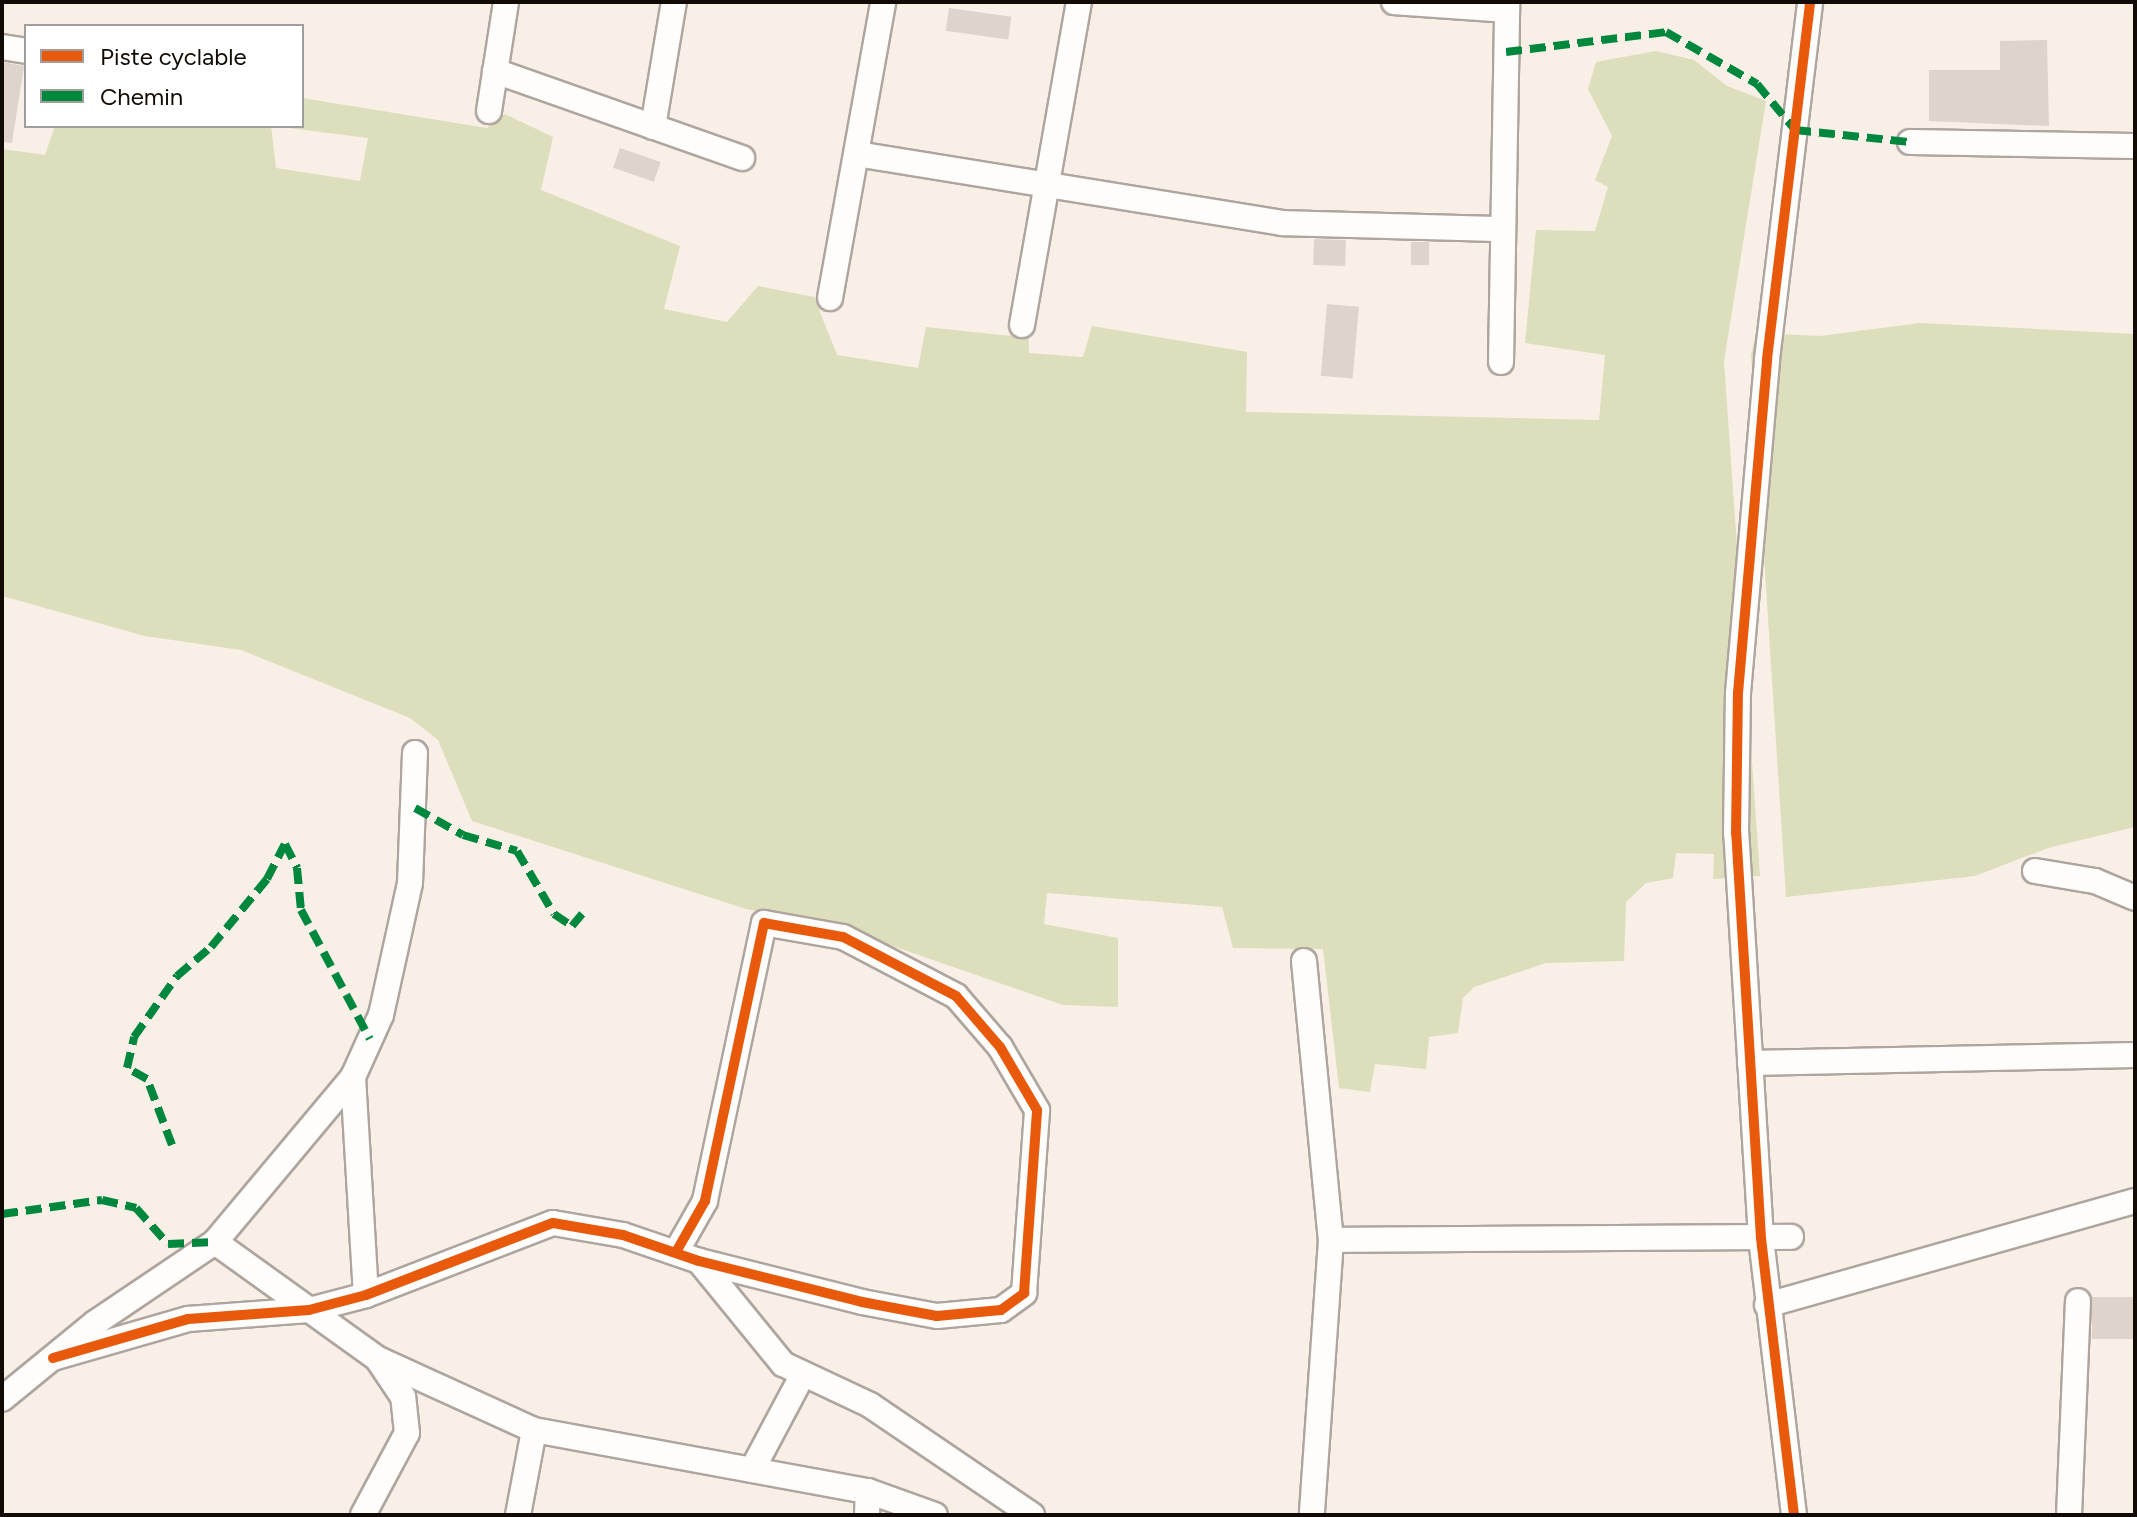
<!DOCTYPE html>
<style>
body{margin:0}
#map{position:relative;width:2137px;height:1517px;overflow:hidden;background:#f8efe7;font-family:Figtree,sans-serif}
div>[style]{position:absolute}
.green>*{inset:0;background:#dcdebc}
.building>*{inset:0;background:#dfd4cb;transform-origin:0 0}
.roads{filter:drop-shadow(2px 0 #aea59e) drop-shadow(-2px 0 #aea59e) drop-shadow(0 2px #aea59e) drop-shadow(0 -2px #aea59e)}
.minor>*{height:24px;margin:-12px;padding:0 12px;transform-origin:12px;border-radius:12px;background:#fefdfb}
.quiet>*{height:8px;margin-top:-4px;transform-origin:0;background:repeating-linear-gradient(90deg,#00873e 0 16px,transparent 0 24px)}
.cycleway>*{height:10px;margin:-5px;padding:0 5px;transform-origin:5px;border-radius:5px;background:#e8590c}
span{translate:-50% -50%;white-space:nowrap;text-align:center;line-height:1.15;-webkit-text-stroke:6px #fff;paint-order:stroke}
.frame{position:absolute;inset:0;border:4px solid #120a04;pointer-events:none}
.legend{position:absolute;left:24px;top:24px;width:280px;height:104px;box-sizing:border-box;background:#fff;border:2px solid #a09d9b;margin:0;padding:10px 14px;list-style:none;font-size:24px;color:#120a04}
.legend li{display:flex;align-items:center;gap:16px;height:40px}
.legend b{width:40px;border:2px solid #a09d9b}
</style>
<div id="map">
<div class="green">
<div style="clip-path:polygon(1656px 51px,1694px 60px,1727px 86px,1766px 101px,1724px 361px,1760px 876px,1713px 879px,1714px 854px,1676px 853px,1673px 878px,1646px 883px,1626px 902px,1624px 961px,1546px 963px,1474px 987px,1463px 998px,1458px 1033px,1429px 1037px,1426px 1069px,1375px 1064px,1370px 1092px,1339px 1088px,1323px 949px,1233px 948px,1222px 907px,1047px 893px,1044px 924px,1118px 938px,1118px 1007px,1063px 1005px,832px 925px,746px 909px,472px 821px,438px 740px,410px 718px,241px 650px,145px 636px,2px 596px,2px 149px,45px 155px,55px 126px,271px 126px,276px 168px,360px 181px,368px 138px,289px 128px,302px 126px,302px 98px,487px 128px,505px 114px,553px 137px,541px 190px,680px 246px,664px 309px,727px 322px,758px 286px,814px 297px,837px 355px,918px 368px,926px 327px,1029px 338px,1029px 353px,1083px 357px,1092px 326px,1247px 352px,1246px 412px,1599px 420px,1605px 355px,1525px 343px,1536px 230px,1595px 231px,1608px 187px,1595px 180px,1612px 136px,1588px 89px,1596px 62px)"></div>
<div style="clip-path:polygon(1920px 323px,2135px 334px,2135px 827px,2048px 848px,1975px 876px,1786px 897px,1751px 355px,1756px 333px,1820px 336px)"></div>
</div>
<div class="building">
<div style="left:949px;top:8px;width:63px;height:23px;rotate:8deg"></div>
<div style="clip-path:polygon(2047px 40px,2049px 126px,1929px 121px,1929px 70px,2000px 70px,2000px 41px)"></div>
<div style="clip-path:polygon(2px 62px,24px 66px,12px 143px,2px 142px)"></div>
<div style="left:620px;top:148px;width:43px;height:21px;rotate:19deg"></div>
<div style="left:1314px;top:239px;width:32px;height:26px;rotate:2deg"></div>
<div style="left:1411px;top:242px;width:18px;height:23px"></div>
<div style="left:1327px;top:304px;width:32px;height:72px;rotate:5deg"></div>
<div style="left:2092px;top:1297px;width:43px;height:42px"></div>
</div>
<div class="roads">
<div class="minor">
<div style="left:1394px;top:2px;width:113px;rotate:4deg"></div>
<div style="left:2px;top:47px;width:24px;rotate:9deg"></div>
<div style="left:495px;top:71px;width:262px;rotate:19.4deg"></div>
<div style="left:489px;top:111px;width:110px;rotate:-81.1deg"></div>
<div style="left:653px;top:127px;width:127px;rotate:-80.5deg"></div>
<div style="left:1910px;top:142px;width:225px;rotate:1deg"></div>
<div style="left:857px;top:154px;width:431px;rotate:9.2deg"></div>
<div style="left:1282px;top:223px;width:221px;rotate:1.6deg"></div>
<div style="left:830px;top:298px;width:301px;rotate:-79.8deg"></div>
<div style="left:1022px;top:325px;width:328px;rotate:-80deg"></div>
<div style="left:1501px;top:362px;width:360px;rotate:-89deg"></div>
<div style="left:2035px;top:871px;width:61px;rotate:9.5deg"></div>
<div style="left:2095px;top:881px;width:43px;rotate:23deg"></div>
<div style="left:1304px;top:961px;width:280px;rotate:84.5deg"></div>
<div style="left:1331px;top:1240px;width:276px;rotate:94deg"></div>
<div style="left:1750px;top:1063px;width:385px;rotate:-1.2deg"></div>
<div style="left:353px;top:1077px;width:218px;rotate:86.6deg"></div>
<div style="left:1331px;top:1240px;width:460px;rotate:-0.4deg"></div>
<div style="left:215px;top:1242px;width:201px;rotate:35.7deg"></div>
<div style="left:378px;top:1359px;width:171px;rotate:24.5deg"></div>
<div style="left:534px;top:1430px;width:340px;rotate:10.4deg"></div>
<div style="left:699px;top:1261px;width:133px;rotate:50.8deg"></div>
<div style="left:783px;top:1364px;width:96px;rotate:25.2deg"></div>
<div style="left:870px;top:1405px;width:196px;rotate:34.2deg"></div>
<div style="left:1767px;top:1305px;width:382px;rotate:-15.8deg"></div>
<div style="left:53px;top:1358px;width:141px;rotate:-16.1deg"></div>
<div style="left:188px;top:1319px;width:121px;rotate:-4.3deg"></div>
<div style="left:309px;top:1310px;width:59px;rotate:-14.7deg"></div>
<div style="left:366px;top:1295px;width:200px;rotate:-21.1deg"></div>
<div style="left:553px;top:1223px;width:71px;rotate:9.7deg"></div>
<div style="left:623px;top:1235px;width:80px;rotate:18.9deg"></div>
<div style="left:699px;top:1261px;width:168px;rotate:14.1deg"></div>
<div style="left:862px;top:1302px;width:76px;rotate:10.6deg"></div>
<div style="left:937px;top:1316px;width:64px;rotate:-5.4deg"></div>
<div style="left:1001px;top:1310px;width:29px;rotate:-36deg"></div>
<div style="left:1024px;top:1293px;width:183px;rotate:-85.9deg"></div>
<div style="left:1037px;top:1110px;width:73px;rotate:-120.4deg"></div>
<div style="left:1000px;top:1047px;width:67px;rotate:-130.8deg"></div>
<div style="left:956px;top:996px;width:127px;rotate:-152.4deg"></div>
<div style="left:843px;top:937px;width:80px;rotate:-170deg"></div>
<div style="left:764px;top:923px;width:284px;rotate:102deg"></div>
<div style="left:705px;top:1201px;width:59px;rotate:119.6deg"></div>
<div style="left:2px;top:1399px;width:120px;rotate:-39.3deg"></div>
<div style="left:95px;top:1323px;width:145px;rotate:-34deg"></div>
<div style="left:215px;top:1242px;width:215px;rotate:-50.1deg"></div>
<div style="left:353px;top:1077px;width:68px;rotate:-65.7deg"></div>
<div style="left:381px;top:1015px;width:135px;rotate:-77.6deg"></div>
<div style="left:410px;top:883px;width:130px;rotate:-87.8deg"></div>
<div style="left:752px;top:1470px;width:109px;rotate:-62deg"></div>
<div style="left:363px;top:1515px;width:93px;rotate:-61.8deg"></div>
<div style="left:407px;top:1433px;width:36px;rotate:-96deg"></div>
<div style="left:403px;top:1397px;width:43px;rotate:-123.7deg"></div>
<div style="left:518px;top:1515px;width:86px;rotate:-79.3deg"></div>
<div style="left:867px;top:1515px;width:24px;rotate:-88deg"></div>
<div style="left:868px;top:1491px;width:71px;rotate:19.7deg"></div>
<div style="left:1794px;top:1515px;width:279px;rotate:-96.8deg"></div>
<div style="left:1761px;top:1238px;width:406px;rotate:-93.5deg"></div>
<div style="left:1736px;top:833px;width:140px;rotate:-89.2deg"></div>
<div style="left:1738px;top:693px;width:335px;rotate:-85deg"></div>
<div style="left:1767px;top:359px;width:360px;rotate:-83.1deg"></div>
<div style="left:2069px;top:1515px;width:214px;rotate:-87.6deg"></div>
</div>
</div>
<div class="quiet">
<div style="left:1506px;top:52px;width:161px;rotate:-7.1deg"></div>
<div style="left:1666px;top:32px;width:105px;rotate:29.7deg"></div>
<div style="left:1757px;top:84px;width:60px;rotate:50.4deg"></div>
<div style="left:1795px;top:130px;width:116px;rotate:6deg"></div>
<div style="left:415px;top:808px;width:55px;rotate:29.4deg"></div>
<div style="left:463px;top:835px;width:56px;rotate:16.5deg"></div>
<div style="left:517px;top:851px;width:73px;rotate:59.6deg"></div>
<div style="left:554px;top:914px;width:22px;rotate:34deg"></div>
<div style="left:572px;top:926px;width:16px;rotate:-50deg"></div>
<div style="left:285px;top:844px;width:27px;rotate:63deg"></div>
<div style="left:297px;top:868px;width:42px;rotate:84.6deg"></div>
<div style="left:301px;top:910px;width:146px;rotate:61.9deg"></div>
<div style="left:172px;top:1145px;width:71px;rotate:-110.7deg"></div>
<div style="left:147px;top:1079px;width:23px;rotate:-151deg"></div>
<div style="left:127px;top:1068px;width:32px;rotate:-77deg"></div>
<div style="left:134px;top:1037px;width:75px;rotate:-54.8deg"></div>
<div style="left:177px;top:976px;width:45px;rotate:-40.5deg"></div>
<div style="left:211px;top:947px;width:88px;rotate:-50.5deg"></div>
<div style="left:267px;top:879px;width:39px;rotate:-63deg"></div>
<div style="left:2px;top:1214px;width:101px;rotate:-8deg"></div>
<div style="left:102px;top:1200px;width:35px;rotate:13deg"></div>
<div style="left:136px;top:1208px;width:48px;rotate:48.4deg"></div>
<div style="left:168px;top:1244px;width:47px;rotate:-2.4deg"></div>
</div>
<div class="cycleway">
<div style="left:53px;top:1358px;width:141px;rotate:-16.1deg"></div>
<div style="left:188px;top:1319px;width:121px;rotate:-4.3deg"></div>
<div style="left:309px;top:1310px;width:59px;rotate:-14.7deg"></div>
<div style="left:366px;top:1295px;width:200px;rotate:-21.1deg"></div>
<div style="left:553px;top:1223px;width:71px;rotate:9.7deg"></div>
<div style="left:623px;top:1235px;width:80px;rotate:18.9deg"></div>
<div style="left:699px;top:1261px;width:168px;rotate:14.1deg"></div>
<div style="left:862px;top:1302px;width:76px;rotate:10.6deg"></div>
<div style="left:937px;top:1316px;width:64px;rotate:-5.4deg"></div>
<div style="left:1001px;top:1310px;width:29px;rotate:-36deg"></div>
<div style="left:1024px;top:1293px;width:183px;rotate:-85.9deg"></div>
<div style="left:1037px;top:1110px;width:73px;rotate:-120.4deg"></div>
<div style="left:1000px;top:1047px;width:67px;rotate:-130.8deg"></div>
<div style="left:956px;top:996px;width:127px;rotate:-152.4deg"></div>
<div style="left:843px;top:937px;width:80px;rotate:-170deg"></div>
<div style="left:764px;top:923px;width:284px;rotate:102deg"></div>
<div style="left:705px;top:1201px;width:59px;rotate:119.6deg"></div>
<div style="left:1794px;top:1515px;width:279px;rotate:-96.8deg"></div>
<div style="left:1761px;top:1238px;width:406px;rotate:-93.5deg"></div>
<div style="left:1736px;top:833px;width:140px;rotate:-89.2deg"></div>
<div style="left:1738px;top:693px;width:335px;rotate:-85deg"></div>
<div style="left:1767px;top:359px;width:360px;rotate:-83.1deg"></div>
</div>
<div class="frame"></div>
<ul class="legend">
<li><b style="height:10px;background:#e8590c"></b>Piste cyclable</li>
<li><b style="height:10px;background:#00873e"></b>Chemin</li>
</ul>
</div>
